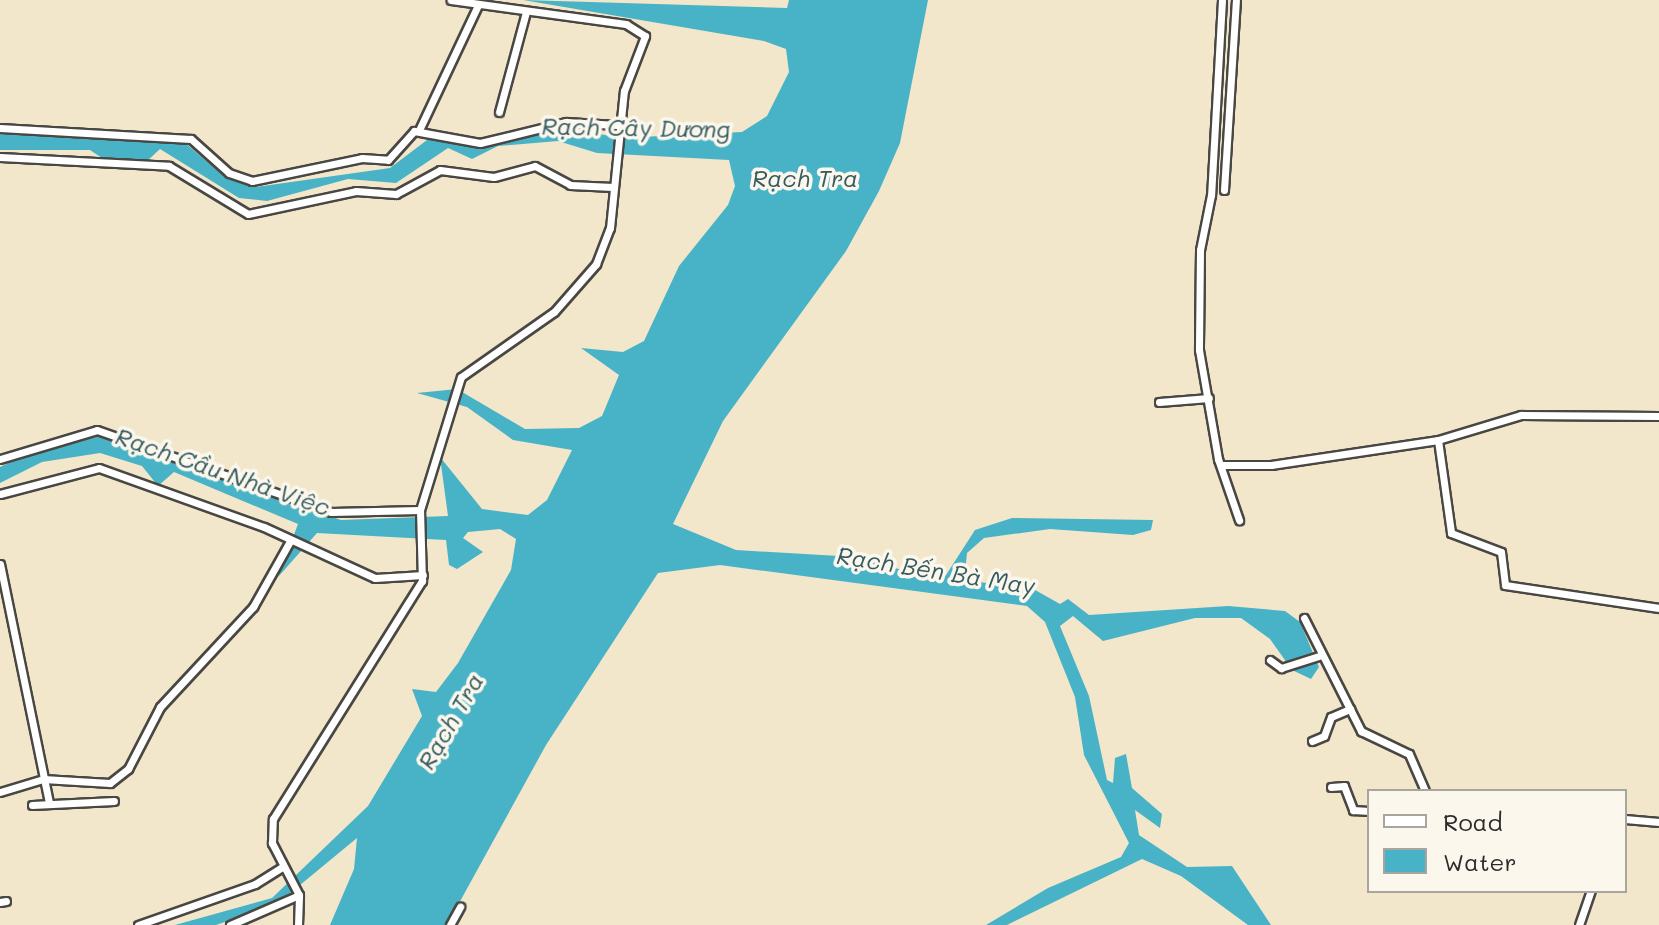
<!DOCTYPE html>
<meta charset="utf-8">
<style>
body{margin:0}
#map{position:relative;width:1659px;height:925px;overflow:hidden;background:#f2e6cb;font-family:Mali,sans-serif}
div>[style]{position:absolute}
.water>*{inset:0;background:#48b3c6}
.roads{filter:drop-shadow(2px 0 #494743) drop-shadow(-2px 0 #494743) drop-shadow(0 2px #494743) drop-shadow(0 -2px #494743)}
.street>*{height:7px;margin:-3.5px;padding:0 3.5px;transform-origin:3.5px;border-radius:3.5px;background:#fff}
span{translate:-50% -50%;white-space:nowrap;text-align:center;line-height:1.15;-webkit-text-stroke:7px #fbf7ec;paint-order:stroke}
.water-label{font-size:24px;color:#355b61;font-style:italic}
.legend{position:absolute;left:1367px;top:789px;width:260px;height:104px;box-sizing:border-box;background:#fbf7ec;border:2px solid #a8a59f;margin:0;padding:10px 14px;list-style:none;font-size:24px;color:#2b2b2b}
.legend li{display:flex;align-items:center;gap:16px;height:40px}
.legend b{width:40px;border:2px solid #a8a59f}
</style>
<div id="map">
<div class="water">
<div style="clip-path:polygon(523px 0,787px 8px,789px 0,928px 0,900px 143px,879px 191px,846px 251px,723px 421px,673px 524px,736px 550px,856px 557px,927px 577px,946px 575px,975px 530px,1012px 518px,1153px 520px,1151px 530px,1133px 535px,1050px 529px,984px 538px,967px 553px,965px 572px,975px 582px,1028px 586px,1060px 604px,1068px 599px,1089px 615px,1228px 606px,1285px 611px,1300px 622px,1319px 667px,1311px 679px,1292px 670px,1270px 639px,1241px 618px,1195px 618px,1103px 641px,1073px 616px,1060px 626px,1089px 696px,1107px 780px,1113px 783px,1115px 758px,1126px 754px,1132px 788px,1162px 814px,1160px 828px,1135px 810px,1139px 835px,1187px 867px,1232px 866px,1271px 925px,1248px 925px,1181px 876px,1142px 859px,1007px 925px,986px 925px,1048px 888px,1121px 857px,1129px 843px,1084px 755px,1075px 697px,1045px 622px,1027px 606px,720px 565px,658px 573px,546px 745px,447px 925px,330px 925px,354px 869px,357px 838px,277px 904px,216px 925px,175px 925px,272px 898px,368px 806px,422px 716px,412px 689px,436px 692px,458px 663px,511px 570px,516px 539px,500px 529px,468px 532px,463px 538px,483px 552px,457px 569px,449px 565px,446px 540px,317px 533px,278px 577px,298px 524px,174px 472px,158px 486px,142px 466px,100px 453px,42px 462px,0 483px,0 467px,41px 448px,102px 436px,341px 520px,448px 516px,440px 457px,482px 509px,528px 515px,547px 500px,572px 450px,513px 440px,467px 407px,417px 393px,457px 389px,525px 429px,579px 428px,602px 416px,619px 375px,581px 348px,623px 352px,644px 341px,679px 266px,728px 205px,735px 186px,729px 160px,597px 153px,558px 141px,498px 146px,472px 159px,448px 148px,396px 183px,348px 179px,267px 201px,239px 198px,160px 149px,146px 162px,105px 160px,90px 150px,0 150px,0 134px,184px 142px,226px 178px,256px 187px,390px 168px,431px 137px,480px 145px,564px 127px,620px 138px,742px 132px,767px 116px,789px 72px,786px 49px,764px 41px)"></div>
</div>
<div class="roads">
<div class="street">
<div style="left:1222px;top:0;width:195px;rotate:93.2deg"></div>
<div style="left:1211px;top:195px;width:56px;rotate:101.3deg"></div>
<div style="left:1200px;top:250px;width:100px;rotate:90.6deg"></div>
<div style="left:1199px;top:350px;width:111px;rotate:80.1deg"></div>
<div style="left:1218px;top:459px;width:65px;rotate:71deg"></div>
<div style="left:499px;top:112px;width:104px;rotate:-74.9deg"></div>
<div style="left:0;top:128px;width:191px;rotate:3.3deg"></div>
<div style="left:191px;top:139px;width:51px;rotate:41.8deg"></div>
<div style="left:229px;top:173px;width:24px;rotate:19deg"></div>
<div style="left:252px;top:181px;width:112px;rotate:-11.8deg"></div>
<div style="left:362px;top:158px;width:26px;rotate:4deg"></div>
<div style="left:388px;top:160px;width:39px;rotate:-48deg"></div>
<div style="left:414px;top:131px;width:67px;rotate:10.3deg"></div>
<div style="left:480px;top:143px;width:89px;rotate:-13.7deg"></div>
<div style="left:566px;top:122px;width:51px;rotate:3.4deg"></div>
<div style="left:419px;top:130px;width:138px;rotate:-64.7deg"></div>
<div style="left:0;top:157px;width:169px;rotate:3deg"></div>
<div style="left:169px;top:166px;width:92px;rotate:31.3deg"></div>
<div style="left:248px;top:214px;width:110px;rotate:-12deg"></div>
<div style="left:356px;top:191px;width:40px;rotate:4.3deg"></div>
<div style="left:396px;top:194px;width:50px;rotate:-28.6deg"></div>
<div style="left:440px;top:170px;width:54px;rotate:7.4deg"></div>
<div style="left:494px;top:177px;width:42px;rotate:-15deg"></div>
<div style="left:535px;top:166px;width:40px;rotate:28deg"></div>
<div style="left:570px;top:185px;width:43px;rotate:2.7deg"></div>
<div style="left:1224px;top:190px;width:190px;rotate:-86.4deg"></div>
<div style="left:1159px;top:402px;width:50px;rotate:-4.6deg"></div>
<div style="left:1438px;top:440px;width:94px;rotate:82deg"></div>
<div style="left:1451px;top:533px;width:53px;rotate:20.8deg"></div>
<div style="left:1501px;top:552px;width:33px;rotate:83deg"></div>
<div style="left:1505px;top:585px;width:156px;rotate:8.5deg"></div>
<div style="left:0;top:459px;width:101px;rotate:-16.6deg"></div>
<div style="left:97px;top:430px;width:248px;rotate:19.3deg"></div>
<div style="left:331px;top:512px;width:89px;rotate:-1.3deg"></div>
<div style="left:1221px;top:465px;width:50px"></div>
<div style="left:1271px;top:465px;width:169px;rotate:-8.5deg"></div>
<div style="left:1438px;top:440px;width:87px;rotate:-16.8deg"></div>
<div style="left:1521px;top:415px;width:138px;rotate:0.4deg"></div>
<div style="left:0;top:494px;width:102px;rotate:-14.7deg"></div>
<div style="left:99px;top:468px;width:175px;rotate:19.7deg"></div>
<div style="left:264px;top:527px;width:122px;rotate:24.7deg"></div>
<div style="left:375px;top:578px;width:48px;rotate:-3.6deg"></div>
<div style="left:0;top:564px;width:243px;rotate:78.4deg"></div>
<div style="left:1304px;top:618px;width:127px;rotate:63.2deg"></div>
<div style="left:1361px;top:731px;width:53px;rotate:25.6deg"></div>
<div style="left:1409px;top:754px;width:40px;rotate:66.6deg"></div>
<div style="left:1270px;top:660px;width:14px;rotate:36deg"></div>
<div style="left:1281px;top:668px;width:43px;rotate:-17.6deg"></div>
<div style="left:1312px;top:741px;width:13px;rotate:-23deg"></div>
<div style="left:1324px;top:736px;width:20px;rotate:-70deg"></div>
<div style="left:1331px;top:717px;width:21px;rotate:-23deg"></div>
<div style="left:1331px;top:787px;width:13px;rotate:-4deg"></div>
<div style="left:1344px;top:786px;width:26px;rotate:69deg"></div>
<div style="left:1353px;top:810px;width:16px;rotate:4deg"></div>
<div style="left:0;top:792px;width:45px;rotate:-16.8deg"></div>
<div style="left:43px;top:779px;width:67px;rotate:3.4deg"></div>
<div style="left:110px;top:783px;width:23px;rotate:-38deg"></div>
<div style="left:128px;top:769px;width:70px;rotate:-62.7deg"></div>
<div style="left:160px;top:707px;width:137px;rotate:-47.1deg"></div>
<div style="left:253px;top:607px;width:76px;rotate:-60.7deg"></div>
<div style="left:32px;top:805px;width:82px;rotate:-2.8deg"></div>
<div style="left:1625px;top:819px;width:34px;rotate:5deg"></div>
<div style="left:0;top:902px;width:6px;rotate:-9deg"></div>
<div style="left:138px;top:925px;width:124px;rotate:-19.3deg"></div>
<div style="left:255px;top:884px;width:32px;rotate:-32deg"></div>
<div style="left:230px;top:925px;width:75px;rotate:-23.5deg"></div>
<div style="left:298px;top:925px;width:30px;rotate:-88deg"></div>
<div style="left:299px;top:895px;width:59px;rotate:-117.4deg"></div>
<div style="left:272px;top:843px;width:24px;rotate:-88deg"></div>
<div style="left:273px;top:819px;width:281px;rotate:-58deg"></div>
<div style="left:422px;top:581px;width:71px;rotate:-91.6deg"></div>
<div style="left:420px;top:510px;width:139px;rotate:-72.9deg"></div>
<div style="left:461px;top:377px;width:113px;rotate:-35deg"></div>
<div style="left:554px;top:312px;width:64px;rotate:-48.8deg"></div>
<div style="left:596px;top:264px;width:39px;rotate:-69deg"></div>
<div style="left:610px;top:228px;width:138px;rotate:-84.2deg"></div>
<div style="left:624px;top:91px;width:59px;rotate:-69.1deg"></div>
<div style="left:645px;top:36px;width:22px;rotate:-148deg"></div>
<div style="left:626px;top:24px;width:177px;rotate:-172.2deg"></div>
<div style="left:450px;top:925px;width:21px;rotate:-61deg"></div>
<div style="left:1579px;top:925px;width:36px;rotate:-71deg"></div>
</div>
</div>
<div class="water-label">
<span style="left:636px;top:127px;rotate:1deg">Rạch Cây Dương</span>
<span style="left:805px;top:178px">Rạch Tra</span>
<span style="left:223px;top:471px;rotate:19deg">Rạch Cầu Nhà Việc</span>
<span style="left:936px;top:570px;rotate:9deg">Rạch Bến Bà May</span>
<span style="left:450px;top:721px;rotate:-60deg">Rạch Tra</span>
</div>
<ul class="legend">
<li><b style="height:10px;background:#fff"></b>Road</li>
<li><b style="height:22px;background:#48b3c6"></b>Water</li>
</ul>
</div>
